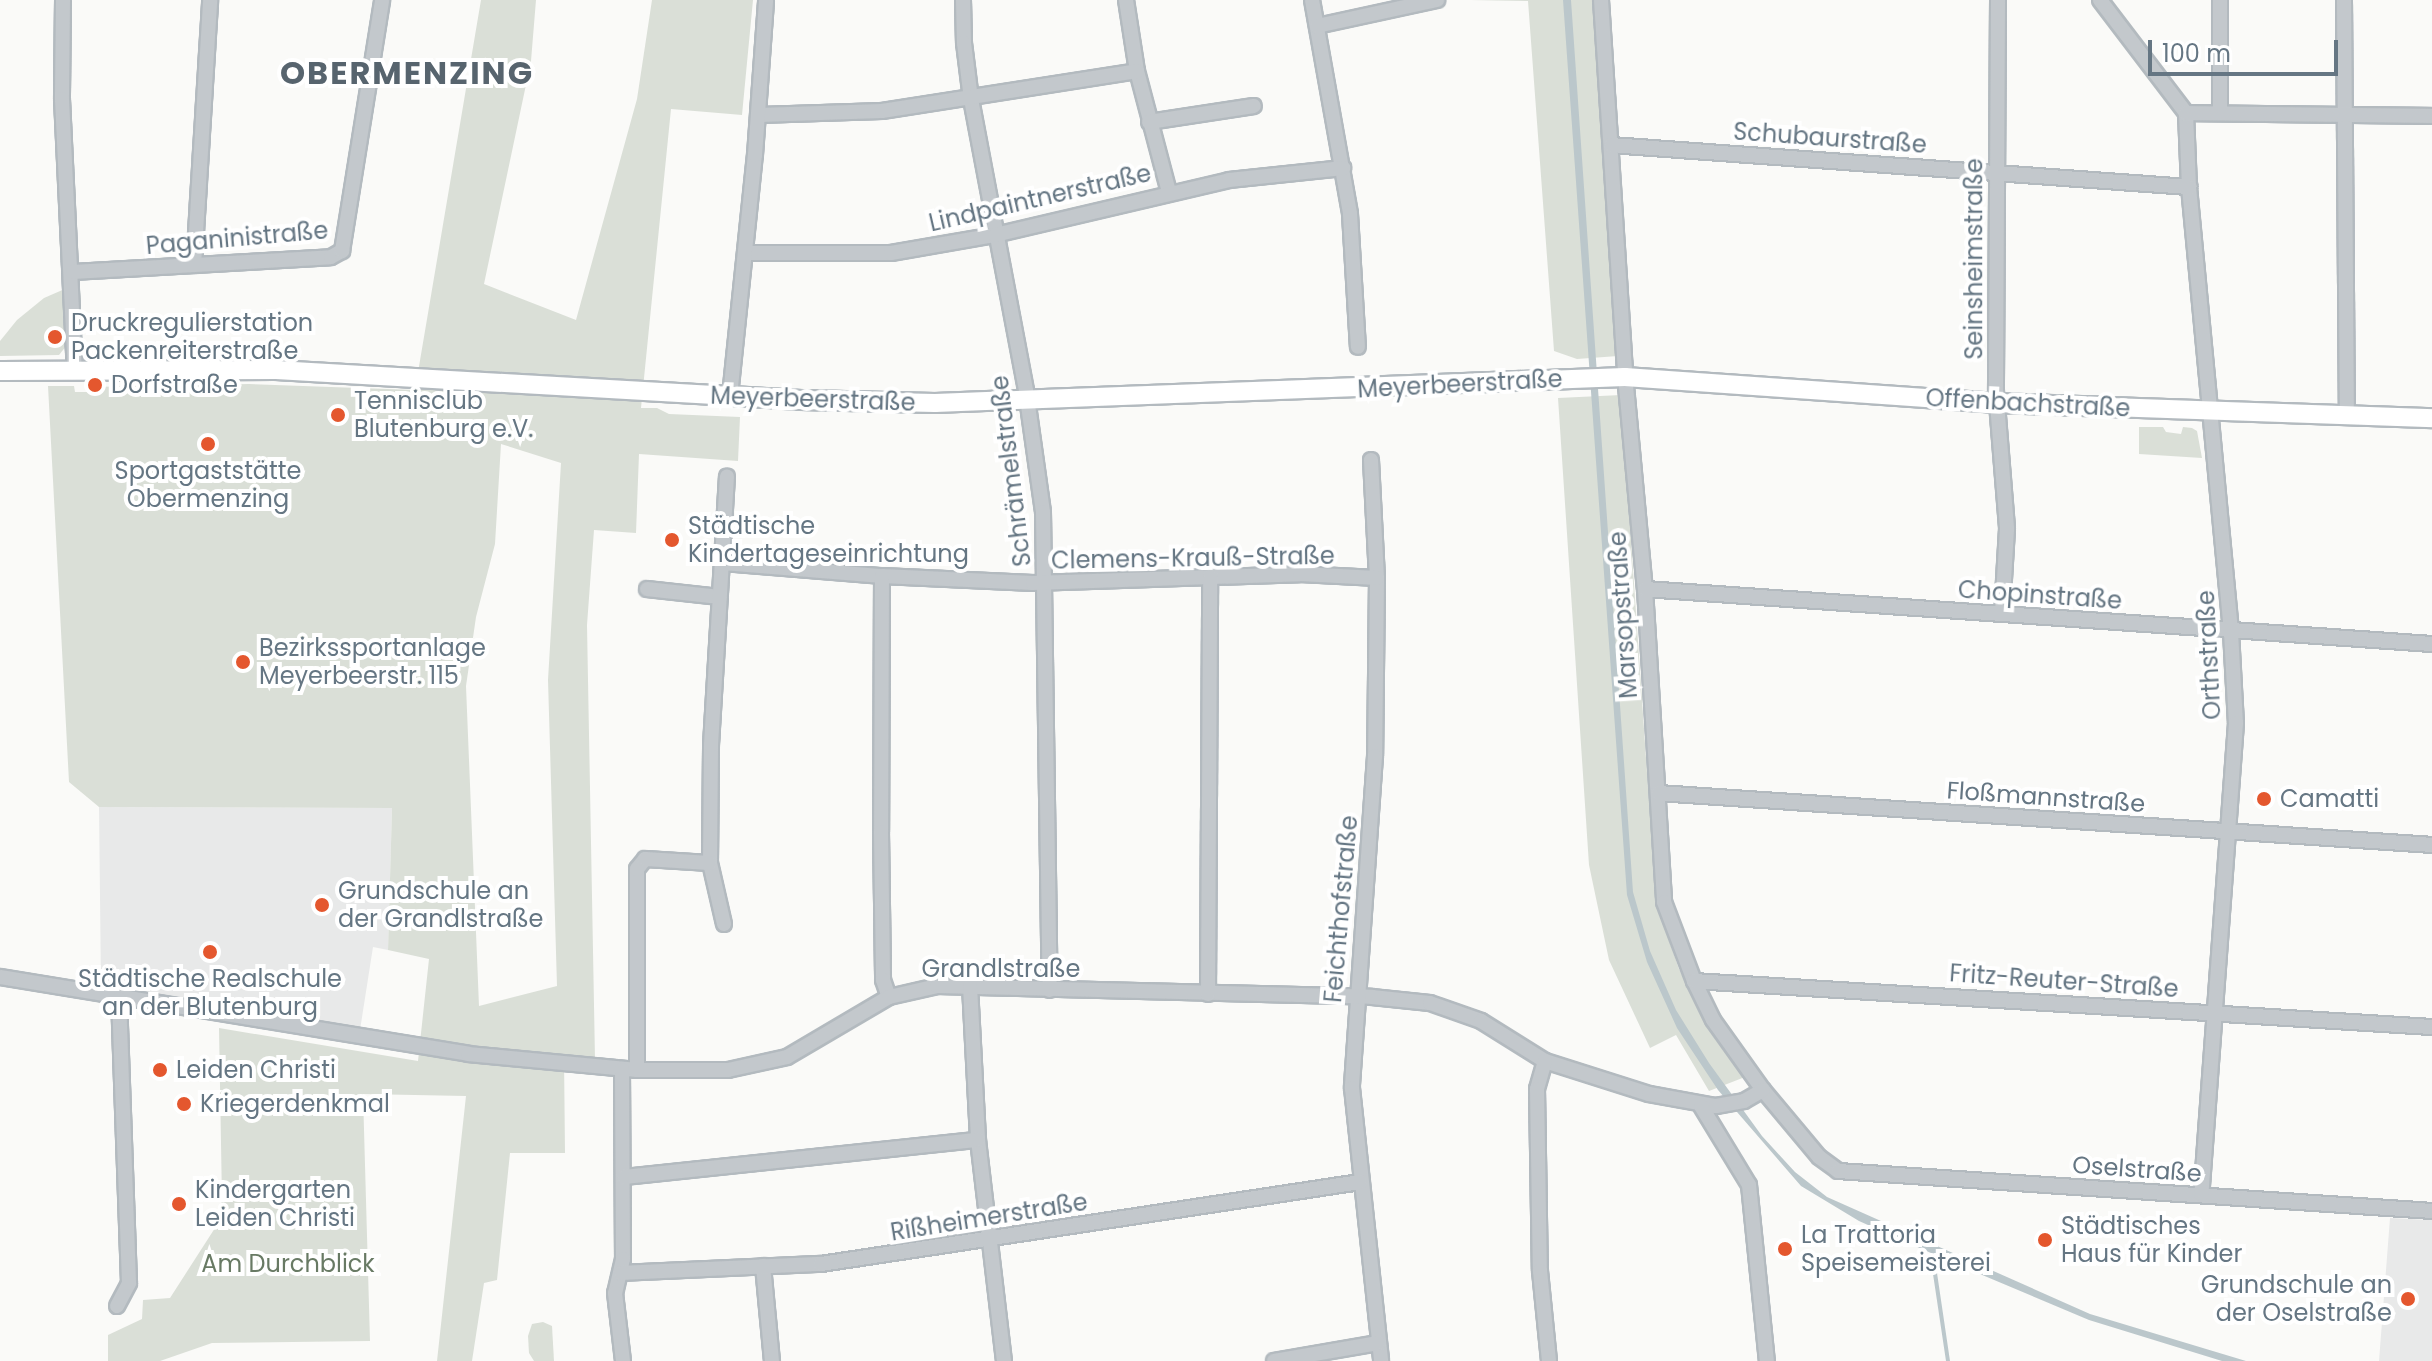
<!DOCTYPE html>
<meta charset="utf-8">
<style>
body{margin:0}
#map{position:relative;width:2432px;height:1361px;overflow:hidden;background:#fafaf8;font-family:Poppins,sans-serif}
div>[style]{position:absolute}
.built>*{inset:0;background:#e8e9e9}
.green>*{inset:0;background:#dadfd7}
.water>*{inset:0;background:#bbc7cb}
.roads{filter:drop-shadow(2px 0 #b3babf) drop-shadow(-2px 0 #b3babf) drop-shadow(0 2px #b3babf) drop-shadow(0 -2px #b3babf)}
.street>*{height:14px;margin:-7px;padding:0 7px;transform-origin:7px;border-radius:7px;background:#c3c8cc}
.secondary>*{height:18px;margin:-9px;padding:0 9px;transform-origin:9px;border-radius:9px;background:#fff}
.dots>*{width:22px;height:22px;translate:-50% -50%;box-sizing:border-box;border:4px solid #fff;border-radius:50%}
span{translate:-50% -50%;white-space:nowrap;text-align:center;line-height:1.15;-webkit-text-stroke:8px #fff;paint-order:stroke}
.street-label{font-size:24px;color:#657683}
.poi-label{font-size:24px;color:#657683}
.left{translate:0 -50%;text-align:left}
.right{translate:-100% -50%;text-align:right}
.park-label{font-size:24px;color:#687a64}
.district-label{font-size:32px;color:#57646e;font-weight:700;letter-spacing:2px}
.scale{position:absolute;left:2148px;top:40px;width:190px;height:36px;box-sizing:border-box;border:4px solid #657683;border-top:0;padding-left:10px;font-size:24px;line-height:28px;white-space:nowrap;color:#657683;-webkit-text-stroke:6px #fff;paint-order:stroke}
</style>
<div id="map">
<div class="built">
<div style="clip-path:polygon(99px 807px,392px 808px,388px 950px,373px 947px,360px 1030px,101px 987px)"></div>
<div style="clip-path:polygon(2390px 1218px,2432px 1220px,2432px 1361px,2379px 1361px)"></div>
</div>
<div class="green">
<div style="clip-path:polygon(evenodd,481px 0,536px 0,531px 61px,484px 284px,576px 320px,637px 99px,652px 0,753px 0,742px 115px,671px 109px,641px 408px,657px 408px,669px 414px,740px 417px,738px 461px,639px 454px,636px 533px,594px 530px,587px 625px,595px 1059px,564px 1056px,565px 1153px,510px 1153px,497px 1280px,484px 1283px,472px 1361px,437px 1361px,466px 1096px,363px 1094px,370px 1341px,212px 1343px,160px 1361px,108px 1361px,108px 1335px,142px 1319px,143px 1300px,170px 1298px,215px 1228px,222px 1201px,219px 1028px,418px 1061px,429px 959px,388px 950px,392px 808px,99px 807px,69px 782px,48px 386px,74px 386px,75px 392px,88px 392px,88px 387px,249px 384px,415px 390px,481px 0,501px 444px,561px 463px,548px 680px,557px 986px,479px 1006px,466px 686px,476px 617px,495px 544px,501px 444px)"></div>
<div style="clip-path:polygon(1470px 0,1593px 0,1618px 356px,1577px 359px,1554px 351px,1528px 1px)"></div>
<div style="clip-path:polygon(67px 288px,67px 345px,59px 355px,0 356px,0 341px,17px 320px,44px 298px)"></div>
<div style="clip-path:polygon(1621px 395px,1656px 903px,1679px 969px,1713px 1032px,1745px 1077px,1709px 1091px,1676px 1035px,1650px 1048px,1609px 960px,1589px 865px,1558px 398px)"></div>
<div style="clip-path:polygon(2139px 427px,2163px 427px,2166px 432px,2181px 434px,2183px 427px,2192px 428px,2197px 431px,2202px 458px,2139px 454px)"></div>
<div style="clip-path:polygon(543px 1322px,552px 1326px,554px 1361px,534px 1361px,529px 1353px,528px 1336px,532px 1324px)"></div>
</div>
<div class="water">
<div style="clip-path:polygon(1563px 0,1571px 0,1633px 892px,1650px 951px,1676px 1010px,1709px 1063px,1762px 1136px,1795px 1172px,1827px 1197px,2090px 1314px,2246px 1361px,2222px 1361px,2089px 1320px,1949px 1261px,1939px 1265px,1937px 1273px,1950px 1361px,1946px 1361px,1933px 1274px,1940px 1257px,1859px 1221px,1801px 1186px,1718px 1090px,1677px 1028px,1647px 962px,1627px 895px)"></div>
</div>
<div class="roads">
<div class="street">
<div style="left:63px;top:0;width:99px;rotate:90.6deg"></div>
<div style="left:62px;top:99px;width:272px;rotate:87.3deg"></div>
<div style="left:963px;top:0;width:43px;rotate:88.7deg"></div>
<div style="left:964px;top:43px;width:56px;rotate:82.9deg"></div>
<div style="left:971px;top:99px;width:297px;rotate:79.3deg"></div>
<div style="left:1026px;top:391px;width:122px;rotate:82deg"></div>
<div style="left:1043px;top:512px;width:478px;rotate:89.2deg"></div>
<div style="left:1126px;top:0;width:72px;rotate:81.2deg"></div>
<div style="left:1137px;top:71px;width:125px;rotate:75.2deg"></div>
<div style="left:1312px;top:0;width:217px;rotate:79.9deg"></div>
<div style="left:1350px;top:214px;width:133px;rotate:86.6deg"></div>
<div style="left:1601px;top:0;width:387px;rotate:86.3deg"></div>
<div style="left:1626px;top:386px;width:204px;rotate:84.7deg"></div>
<div style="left:1645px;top:589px;width:314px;rotate:86.5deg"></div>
<div style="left:1664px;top:902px;width:85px;rotate:69.2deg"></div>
<div style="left:1694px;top:981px;width:43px;rotate:64deg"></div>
<div style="left:1713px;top:1020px;width:86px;rotate:54.5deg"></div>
<div style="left:1763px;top:1090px;width:87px;rotate:50.1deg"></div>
<div style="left:1819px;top:1157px;width:24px;rotate:36deg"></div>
<div style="left:1838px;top:1171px;width:595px;rotate:3.85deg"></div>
<div style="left:1998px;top:0;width:391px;rotate:90.3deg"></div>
<div style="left:1996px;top:391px;width:138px;rotate:85.4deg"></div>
<div style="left:2007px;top:529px;width:85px;rotate:93.4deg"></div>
<div style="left:2100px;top:0;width:142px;rotate:52.7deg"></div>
<div style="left:2220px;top:0;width:113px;rotate:90deg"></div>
<div style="left:2344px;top:0;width:417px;rotate:89.6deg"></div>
<div style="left:1317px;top:26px;width:123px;rotate:-12.2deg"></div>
<div style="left:2186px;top:113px;width:74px;rotate:87.7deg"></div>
<div style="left:2189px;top:187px;width:447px;rotate:84.6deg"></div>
<div style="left:2231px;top:632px;width:91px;rotate:86.9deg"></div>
<div style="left:2236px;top:723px;width:473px;rotate:94.2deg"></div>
<div style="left:2186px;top:113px;width:246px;rotate:0.7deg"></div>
<div style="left:759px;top:115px;width:123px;rotate:-1.9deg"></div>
<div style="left:882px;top:111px;width:258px;rotate:-8.9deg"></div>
<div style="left:1149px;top:122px;width:106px;rotate:-8.7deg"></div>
<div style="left:1611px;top:145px;width:580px;rotate:4.16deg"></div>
<div style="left:746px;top:253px;width:145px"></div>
<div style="left:891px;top:253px;width:106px;rotate:-9.8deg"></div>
<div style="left:995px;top:235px;width:240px;rotate:-13.2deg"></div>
<div style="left:1229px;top:180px;width:115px;rotate:-6deg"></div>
<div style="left:194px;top:265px;width:265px;rotate:-86.5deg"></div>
<div style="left:73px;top:272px;width:258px;rotate:-3.3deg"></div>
<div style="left:331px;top:257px;width:13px;rotate:-29deg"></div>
<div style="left:342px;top:251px;width:254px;rotate:-80.9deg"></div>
<div style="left:730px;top:396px;width:242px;rotate:-84.1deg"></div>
<div style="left:755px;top:155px;width:155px;rotate:-85.9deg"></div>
<div style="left:1371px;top:460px;width:118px;rotate:87.1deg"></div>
<div style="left:1377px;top:578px;width:178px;rotate:90.6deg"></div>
<div style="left:1375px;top:756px;width:333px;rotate:94deg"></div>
<div style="left:1352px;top:1088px;width:275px;rotate:83.9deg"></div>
<div style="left:723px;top:563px;width:160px;rotate:4.7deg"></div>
<div style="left:882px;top:576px;width:151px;rotate:2.7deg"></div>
<div style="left:1033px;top:583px;width:267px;rotate:-1.9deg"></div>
<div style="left:1300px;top:574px;width:77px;rotate:3deg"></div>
<div style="left:882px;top:576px;width:256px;rotate:90.2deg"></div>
<div style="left:881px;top:832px;width:148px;rotate:89.2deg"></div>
<div style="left:883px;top:980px;width:18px;rotate:71deg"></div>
<div style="left:647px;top:589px;width:73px;rotate:6.3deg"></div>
<div style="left:1645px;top:589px;width:789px;rotate:4deg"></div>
<div style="left:1658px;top:793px;width:776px;rotate:3.84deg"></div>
<div style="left:724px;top:924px;width:63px;rotate:-102.9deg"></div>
<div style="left:710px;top:863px;width:118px;rotate:-89.5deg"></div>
<div style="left:711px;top:745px;width:269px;rotate:-86.6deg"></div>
<div style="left:0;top:977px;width:474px;rotate:9.3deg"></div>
<div style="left:468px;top:1054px;width:170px;rotate:5.4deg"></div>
<div style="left:637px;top:1070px;width:91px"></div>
<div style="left:728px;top:1070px;width:60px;rotate:-12.4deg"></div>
<div style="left:787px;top:1057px;width:118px;rotate:-30.5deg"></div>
<div style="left:889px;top:997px;width:49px;rotate:-12.9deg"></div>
<div style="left:937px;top:986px;width:435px;rotate:1.4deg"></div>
<div style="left:1372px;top:997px;width:58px;rotate:5.9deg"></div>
<div style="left:1430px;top:1003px;width:54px;rotate:19.4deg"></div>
<div style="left:1481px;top:1021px;width:75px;rotate:32deg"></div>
<div style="left:1545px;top:1061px;width:109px;rotate:17.6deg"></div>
<div style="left:1649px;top:1094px;width:68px;rotate:10.2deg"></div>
<div style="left:1716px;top:1106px;width:28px;rotate:-10deg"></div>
<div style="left:1744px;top:1101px;width:22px;rotate:-30deg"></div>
<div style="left:1694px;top:981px;width:739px;rotate:3.57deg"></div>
<div style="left:970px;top:986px;width:154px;rotate:87deg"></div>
<div style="left:978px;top:1140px;width:223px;rotate:83.3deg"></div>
<div style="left:1208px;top:994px;width:417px;rotate:-89.7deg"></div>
<div style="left:1545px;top:1061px;width:29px;rotate:106deg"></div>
<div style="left:1537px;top:1089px;width:182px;rotate:89.1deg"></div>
<div style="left:1540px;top:1271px;width:90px;rotate:84.3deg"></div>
<div style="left:622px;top:1070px;width:189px;rotate:89.7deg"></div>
<div style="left:623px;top:1259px;width:35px;rotate:103deg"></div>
<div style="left:615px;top:1293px;width:68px;rotate:83.3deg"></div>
<div style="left:637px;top:1070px;width:201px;rotate:-90deg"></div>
<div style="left:637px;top:869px;width:13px;rotate:-51deg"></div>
<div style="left:645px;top:859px;width:65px;rotate:3.5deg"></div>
<div style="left:1701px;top:1106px;width:92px;rotate:58.7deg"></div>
<div style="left:1749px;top:1185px;width:177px;rotate:84.2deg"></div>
<div style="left:624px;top:1177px;width:356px;rotate:-6deg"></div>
<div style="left:763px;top:1266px;width:95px;rotate:84.6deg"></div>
<div style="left:621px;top:1273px;width:200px;rotate:-2.6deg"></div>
<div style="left:821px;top:1264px;width:545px;rotate:-8.65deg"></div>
<div style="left:117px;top:1306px;width:26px;rotate:-62deg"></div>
<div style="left:129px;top:1283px;width:284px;rotate:-92deg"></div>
<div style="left:1274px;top:1361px;width:106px;rotate:-9.8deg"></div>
</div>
<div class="secondary">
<div style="left:0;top:371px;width:276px;rotate:-0.2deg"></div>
<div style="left:276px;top:370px;width:526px;rotate:3.27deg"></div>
<div style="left:801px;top:400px;width:134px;rotate:1.3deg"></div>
<div style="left:935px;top:403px;width:690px;rotate:-2.16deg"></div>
<div style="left:1625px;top:377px;width:373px;rotate:4deg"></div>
<div style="left:1997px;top:403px;width:435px;rotate:2deg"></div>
</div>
</div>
<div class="dots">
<div style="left:55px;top:337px;background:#e4572e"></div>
<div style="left:95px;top:385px;background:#e4572e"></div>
<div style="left:338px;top:415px;background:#e4572e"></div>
<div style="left:208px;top:444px;background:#e4572e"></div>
<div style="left:672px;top:540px;background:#e4572e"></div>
<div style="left:243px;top:662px;background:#e4572e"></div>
<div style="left:2264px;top:799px;background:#e4572e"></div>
<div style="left:322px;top:905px;background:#e4572e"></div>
<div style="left:210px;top:952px;background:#e4572e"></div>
<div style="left:160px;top:1070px;background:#e4572e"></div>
<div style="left:184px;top:1104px;background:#e4572e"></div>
<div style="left:179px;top:1204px;background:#e4572e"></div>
<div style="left:2045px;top:1240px;background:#e4572e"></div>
<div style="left:1785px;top:1249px;background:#e4572e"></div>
<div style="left:2408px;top:1299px;background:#e4572e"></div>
</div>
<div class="street-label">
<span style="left:1830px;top:138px;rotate:4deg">Schubaurstraße</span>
<span style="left:1040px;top:198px;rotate:-13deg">Lindpaintnerstraße</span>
<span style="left:237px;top:238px;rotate:-5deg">Paganinistraße</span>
<span style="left:1974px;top:259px;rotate:-90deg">Seinsheimstraße</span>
<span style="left:1460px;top:384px;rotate:-3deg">Meyerbeerstraße</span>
<span style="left:813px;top:399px;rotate:2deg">Meyerbeerstraße</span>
<span style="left:2028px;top:403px;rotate:3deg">Offenbachstraße</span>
<span style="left:1011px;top:471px;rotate:-97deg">Schrämelstraße</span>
<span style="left:1193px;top:558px;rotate:-1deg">Clemens-Krauß-Straße</span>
<span style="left:2040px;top:595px;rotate:4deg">Chopinstraße</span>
<span style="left:1623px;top:615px;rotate:-94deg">Marsopstraße</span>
<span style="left:2209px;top:655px;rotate:-93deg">Orthstraße</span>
<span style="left:2046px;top:797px;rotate:4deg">Floßmannstraße</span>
<span style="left:1341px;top:909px;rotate:-85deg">Feichthofstraße</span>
<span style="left:1001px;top:969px">Grandlstraße</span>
<span style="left:2064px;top:981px;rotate:4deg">Fritz-Reuter-Straße</span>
<span style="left:2137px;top:1169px;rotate:4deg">Oselstraße</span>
<span style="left:989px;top:1217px;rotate:-9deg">Rißheimerstraße</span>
</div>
<div class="poi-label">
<span class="left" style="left:71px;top:337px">Druckregulierstation<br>Packenreiterstraße</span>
<span class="left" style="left:111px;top:385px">Dorfstraße</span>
<span class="left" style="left:354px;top:415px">Tennisclub<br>Blutenburg e.V.</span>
<span style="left:208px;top:485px">Sportgaststätte<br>Obermenzing</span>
<span class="left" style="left:688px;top:540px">Städtische<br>Kindertageseinrichtung</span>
<span class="left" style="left:259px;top:662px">Bezirkssportanlage<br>Meyerbeerstr. 115</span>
<span class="left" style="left:2280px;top:799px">Camatti</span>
<span class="left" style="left:338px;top:905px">Grundschule an<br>der Grandlstraße</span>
<span style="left:210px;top:993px">Städtische Realschule<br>an der Blutenburg</span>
<span class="left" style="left:176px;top:1070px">Leiden Christi</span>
<span class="left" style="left:200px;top:1104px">Kriegerdenkmal</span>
<span class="left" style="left:195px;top:1204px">Kindergarten<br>Leiden Christi</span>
<span class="left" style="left:2061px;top:1240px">Städtisches<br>Haus für Kinder</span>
<span class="left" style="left:1801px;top:1249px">La Trattoria<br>Speisemeisterei</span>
<span class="right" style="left:2392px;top:1299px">Grundschule an<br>der Oselstraße</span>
</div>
<div class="park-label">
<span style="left:288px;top:1264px">Am Durchblick</span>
</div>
<div class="district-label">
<span style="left:407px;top:73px">OBERMENZING</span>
</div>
<div class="scale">100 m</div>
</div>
